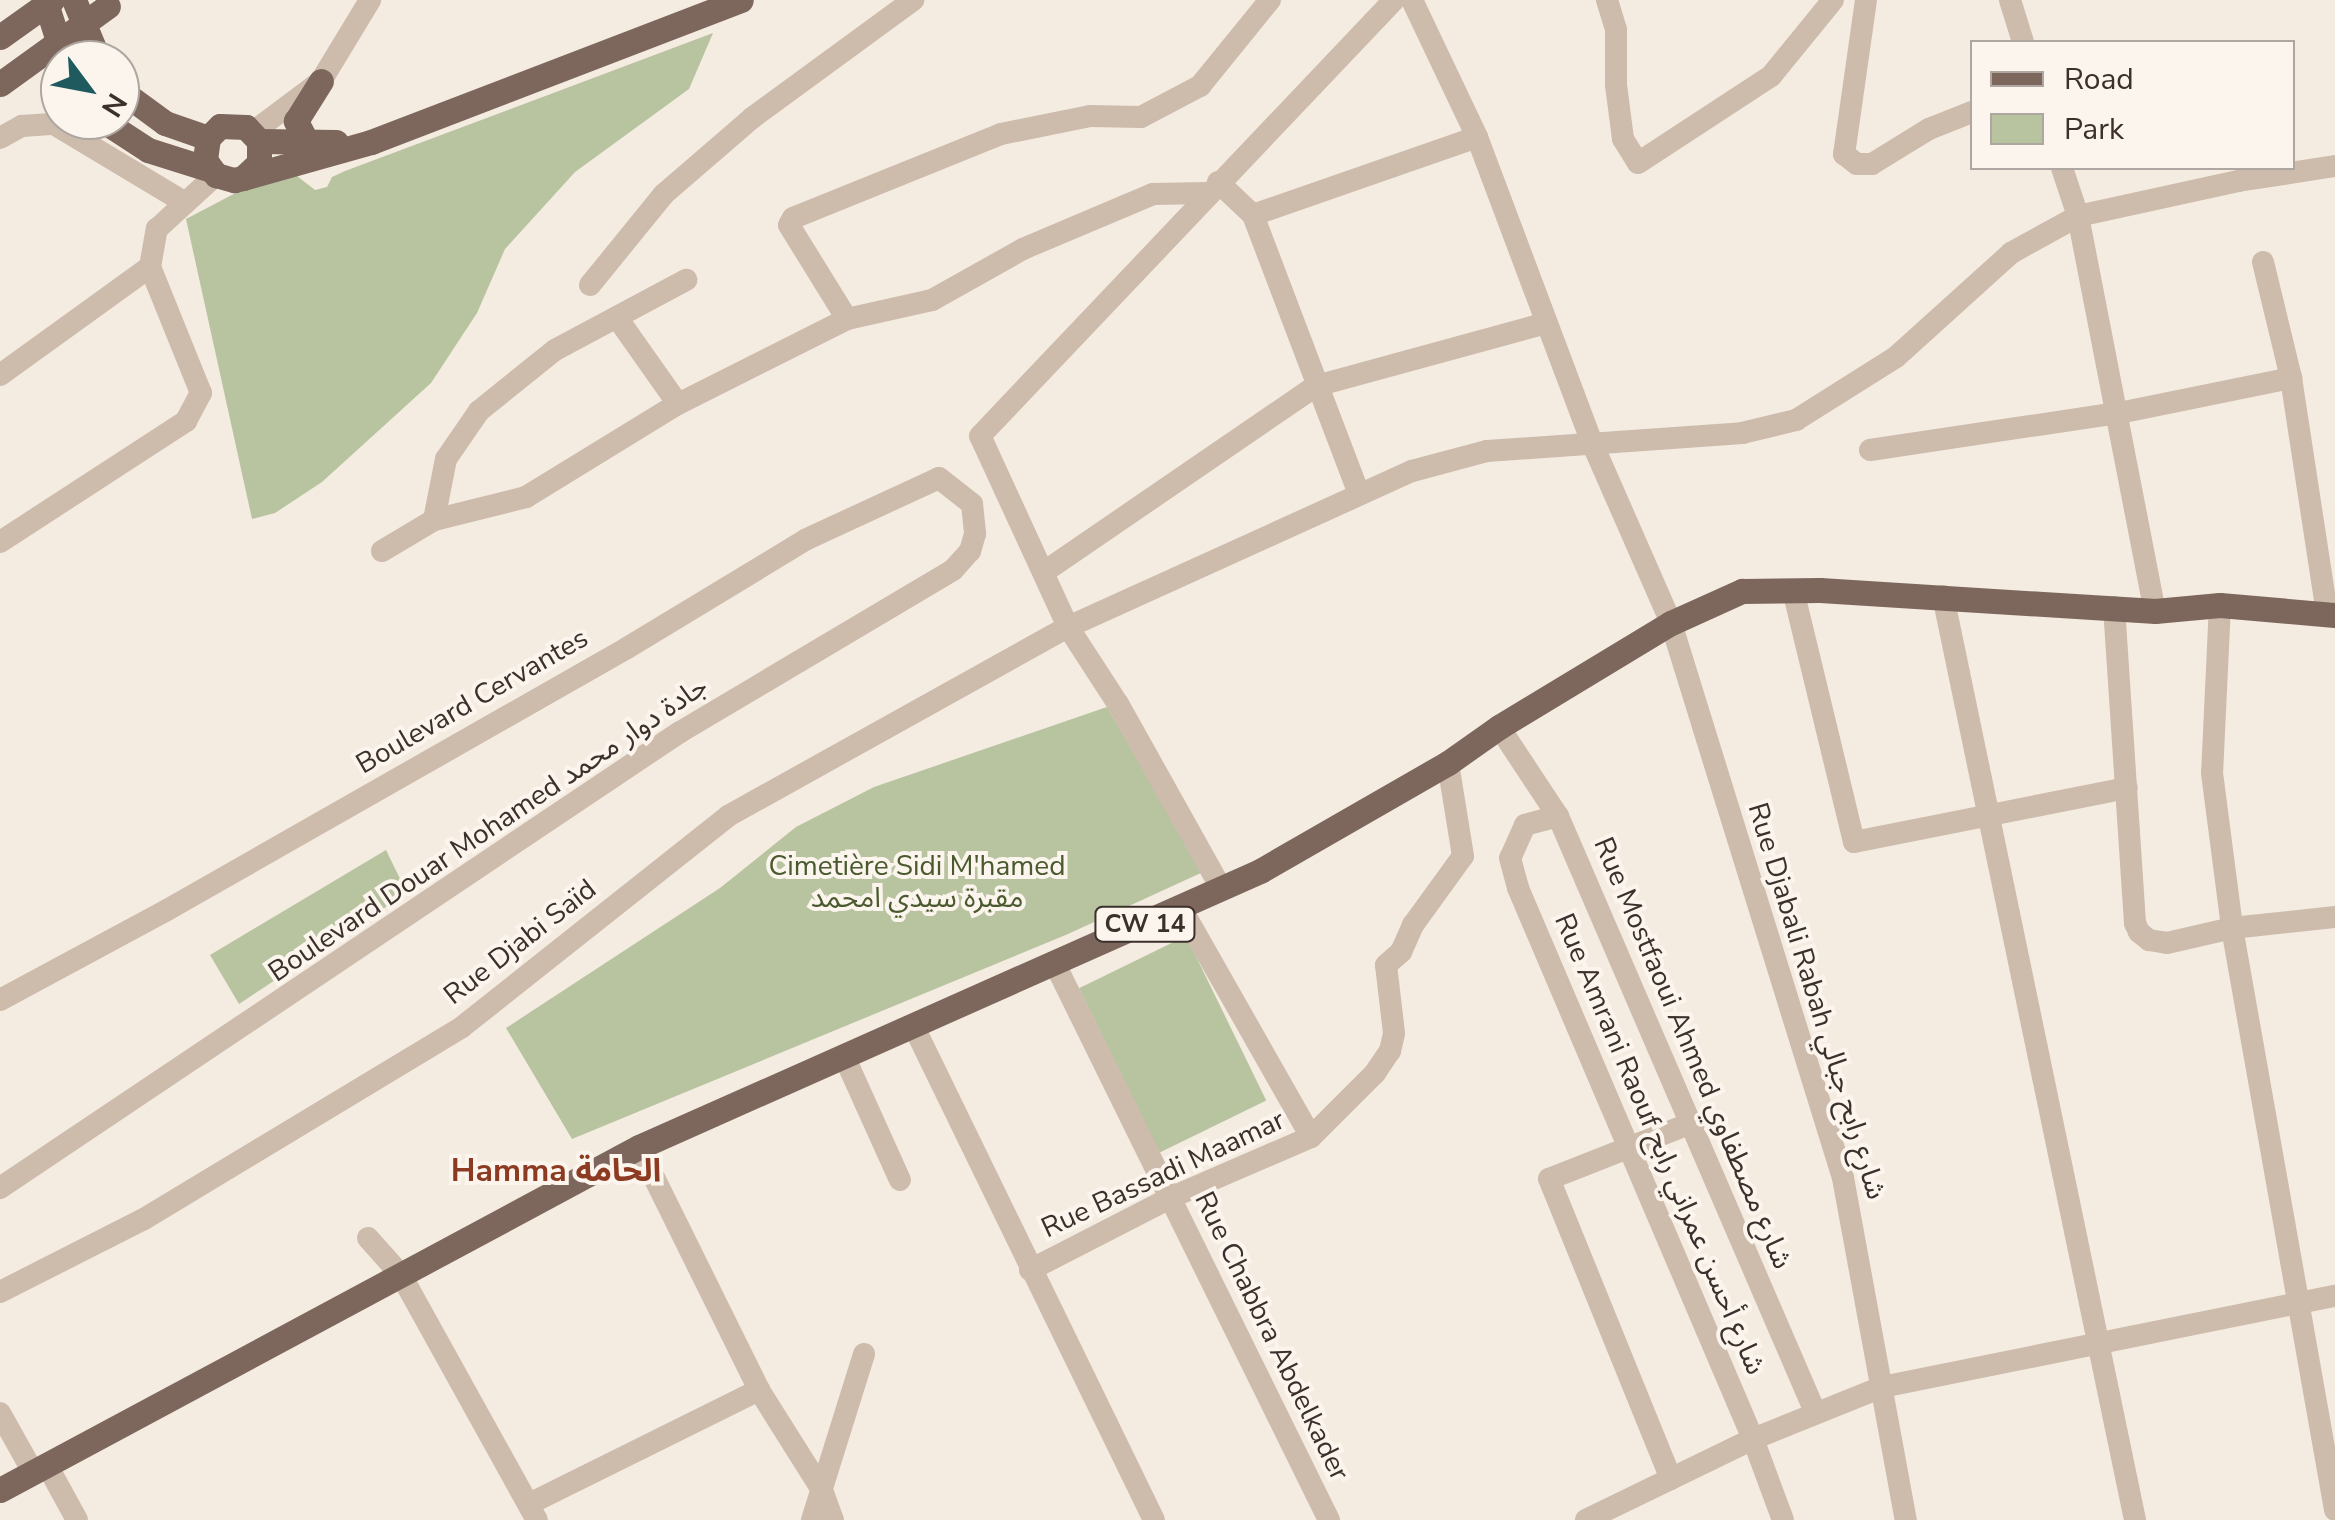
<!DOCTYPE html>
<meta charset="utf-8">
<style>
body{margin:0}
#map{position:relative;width:2335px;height:1520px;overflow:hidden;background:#f4ebe1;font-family:"Nunito Sans","Noto Sans Arabic",sans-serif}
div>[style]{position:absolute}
.green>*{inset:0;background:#b8c4a0;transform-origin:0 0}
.minor>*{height:22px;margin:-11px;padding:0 11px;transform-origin:11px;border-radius:11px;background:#cdbbac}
.major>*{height:25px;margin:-12.5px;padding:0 12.5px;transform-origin:12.5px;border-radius:12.5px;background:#7d675c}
.major-bridge>*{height:25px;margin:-12.5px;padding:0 12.5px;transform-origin:12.5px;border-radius:12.5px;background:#7d675c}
span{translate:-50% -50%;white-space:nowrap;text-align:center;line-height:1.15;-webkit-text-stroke:8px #fbf5ee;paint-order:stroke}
.shield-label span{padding:2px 8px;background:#fbf5ee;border:2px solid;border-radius:8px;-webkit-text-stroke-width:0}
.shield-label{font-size:25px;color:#3b302b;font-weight:700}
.street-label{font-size:28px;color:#3b302b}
.park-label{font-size:28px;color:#4a5a2e}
.quarter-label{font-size:32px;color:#8c3b22;font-weight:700}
.legend{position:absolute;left:1970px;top:40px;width:325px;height:130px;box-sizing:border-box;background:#fbf5ee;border:2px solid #aea6a0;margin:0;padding:12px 18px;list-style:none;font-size:30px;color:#3b302b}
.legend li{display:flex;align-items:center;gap:20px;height:50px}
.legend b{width:50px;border:2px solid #aea6a0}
.north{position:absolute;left:40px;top:40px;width:100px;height:100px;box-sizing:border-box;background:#fbf5ee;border:2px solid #aea6a0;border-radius:50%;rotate:122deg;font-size:28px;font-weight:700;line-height:40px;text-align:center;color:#3b302b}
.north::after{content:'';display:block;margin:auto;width:35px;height:45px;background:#1f5a5e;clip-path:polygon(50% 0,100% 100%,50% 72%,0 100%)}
</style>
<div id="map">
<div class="green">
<div style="clip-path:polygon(713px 33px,689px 89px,575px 172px,505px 249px,477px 313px,431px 383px,322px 482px,275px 513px,252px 519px,186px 219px,247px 187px,297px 176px,315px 190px,327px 187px,332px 177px,345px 171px)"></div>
<div style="clip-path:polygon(1107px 707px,1203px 872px,1068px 934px,572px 1139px,506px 1028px,720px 888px,796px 827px,874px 787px)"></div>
<div style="clip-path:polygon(386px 850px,407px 893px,239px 1004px,210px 955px)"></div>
<div style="left:1186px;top:936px;width:183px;height:119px;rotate:64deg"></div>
</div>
<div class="minor">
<div style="left:1412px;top:0;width:152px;rotate:64.6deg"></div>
<div style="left:1477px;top:137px;width:329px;rotate:69.4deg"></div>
<div style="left:1593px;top:445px;width:194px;rotate:66.3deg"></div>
<div style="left:1671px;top:623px;width:581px;rotate:72.78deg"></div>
<div style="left:1843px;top:1178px;width:348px;rotate:79.6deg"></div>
<div style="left:1607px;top:0;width:31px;rotate:73deg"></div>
<div style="left:1616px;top:30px;width:55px;rotate:90deg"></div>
<div style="left:1616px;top:85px;width:54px;rotate:82.6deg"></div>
<div style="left:1623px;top:139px;width:28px;rotate:58deg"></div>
<div style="left:1638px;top:163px;width:159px;rotate:-33.2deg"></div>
<div style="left:1771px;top:76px;width:98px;rotate:-50.8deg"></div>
<div style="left:1866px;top:0;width:156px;rotate:98.1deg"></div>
<div style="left:1844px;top:154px;width:16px;rotate:38deg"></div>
<div style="left:1857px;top:164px;width:15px"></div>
<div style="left:1872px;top:164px;width:67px;rotate:-31.6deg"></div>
<div style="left:1929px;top:129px;width:46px;rotate:-21.6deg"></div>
<div style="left:2010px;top:0;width:44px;rotate:72.8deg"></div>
<div style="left:253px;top:132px;width:85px;rotate:-36.9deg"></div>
<div style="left:321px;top:81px;width:95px;rotate:-58.8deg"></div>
<div style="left:0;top:138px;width:25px;rotate:-29deg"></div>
<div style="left:22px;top:126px;width:32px;rotate:-4deg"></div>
<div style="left:54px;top:124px;width:152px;rotate:31deg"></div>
<div style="left:2062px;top:168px;width:51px;rotate:71.6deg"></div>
<div style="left:2078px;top:216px;width:402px;rotate:79deg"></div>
<div style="left:1218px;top:182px;width:48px;rotate:43.3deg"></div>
<div style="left:1253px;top:215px;width:296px;rotate:69.2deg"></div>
<div style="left:1208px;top:193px;width:55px;rotate:179deg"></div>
<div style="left:1153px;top:194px;width:141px;rotate:157.1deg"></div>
<div style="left:1023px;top:249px;width:104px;rotate:150.7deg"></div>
<div style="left:932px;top:300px;width:87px;rotate:167.4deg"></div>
<div style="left:847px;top:319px;width:110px;rotate:-121.7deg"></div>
<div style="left:789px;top:225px;width:8px;rotate:-60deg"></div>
<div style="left:793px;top:218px;width:224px;rotate:-22deg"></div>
<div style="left:1001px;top:134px;width:91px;rotate:-11.4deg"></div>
<div style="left:1090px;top:116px;width:51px;rotate:1.1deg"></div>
<div style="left:1141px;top:117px;width:67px;rotate:-27.7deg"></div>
<div style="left:1200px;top:86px;width:111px;rotate:-50.9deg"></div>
<div style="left:1253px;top:215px;width:237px;rotate:-19.2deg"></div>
<div style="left:2263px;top:262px;width:119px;rotate:76.4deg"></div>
<div style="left:2291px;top:378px;width:239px;rotate:81.3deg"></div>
<div style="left:590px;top:285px;width:117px;rotate:-50.9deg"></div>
<div style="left:664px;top:194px;width:116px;rotate:-40.8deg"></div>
<div style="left:752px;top:118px;width:200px;rotate:-36.2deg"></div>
<div style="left:618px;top:319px;width:104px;rotate:54.8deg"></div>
<div style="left:0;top:375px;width:185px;rotate:-35.8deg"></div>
<div style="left:1870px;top:450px;width:252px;rotate:-8.5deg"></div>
<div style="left:2119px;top:413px;width:176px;rotate:-11.5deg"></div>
<div style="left:434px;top:520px;width:62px;rotate:-78.9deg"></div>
<div style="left:446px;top:459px;width:58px;rotate:-55.5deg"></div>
<div style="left:479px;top:411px;width:97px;rotate:-38.8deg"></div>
<div style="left:555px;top:350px;width:149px;rotate:-28.1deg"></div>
<div style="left:0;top:542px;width:222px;rotate:-33deg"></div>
<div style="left:186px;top:421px;width:32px;rotate:-62deg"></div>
<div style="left:201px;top:393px;width:136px;rotate:-112deg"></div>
<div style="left:150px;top:267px;width:39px;rotate:-80deg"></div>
<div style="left:157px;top:229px;width:80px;rotate:-42.5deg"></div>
<div style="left:382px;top:551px;width:61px;rotate:-30.8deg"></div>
<div style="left:434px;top:520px;width:95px;rotate:-14deg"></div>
<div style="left:526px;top:497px;width:178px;rotate:-31.5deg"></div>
<div style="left:678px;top:404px;width:189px;rotate:-26.7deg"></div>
<div style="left:1044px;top:572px;width:330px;rotate:-34.4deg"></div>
<div style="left:1316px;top:386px;width:238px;rotate:-15.3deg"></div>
<div style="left:1793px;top:590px;width:259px;rotate:76.4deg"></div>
<div style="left:1854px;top:842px;width:278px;rotate:-11.2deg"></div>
<div style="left:1943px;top:596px;width:944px;rotate:78.26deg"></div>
<div style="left:2220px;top:605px;width:168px;rotate:92.7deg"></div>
<div style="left:2212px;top:773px;width:156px;rotate:82.6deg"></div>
<div style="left:2232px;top:928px;width:591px;rotate:79.96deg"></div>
<div style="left:2114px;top:607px;width:317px;rotate:86.2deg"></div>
<div style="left:2135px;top:923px;width:10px;rotate:66deg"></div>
<div style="left:2139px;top:932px;width:13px;rotate:39deg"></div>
<div style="left:2149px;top:940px;width:18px;rotate:9deg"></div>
<div style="left:2167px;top:943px;width:67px;rotate:-13deg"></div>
<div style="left:2232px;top:928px;width:104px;rotate:-6.1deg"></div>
<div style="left:1499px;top:727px;width:107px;rotate:56.5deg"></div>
<div style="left:1558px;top:816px;width:649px;rotate:66.67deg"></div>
<div style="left:1558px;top:816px;width:34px;rotate:165deg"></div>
<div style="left:1525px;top:825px;width:36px;rotate:114deg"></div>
<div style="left:1510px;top:858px;width:31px;rotate:75deg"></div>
<div style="left:1518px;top:888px;width:599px;rotate:66.9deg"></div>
<div style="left:1753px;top:1439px;width:86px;rotate:69.7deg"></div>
<div style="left:1221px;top:888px;width:211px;rotate:-119.2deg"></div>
<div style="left:1118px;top:704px;width:92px;rotate:-123deg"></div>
<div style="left:1068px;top:627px;width:210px;rotate:-114.7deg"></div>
<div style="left:980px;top:436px;width:601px;rotate:-46.48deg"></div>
<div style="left:1181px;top:908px;width:263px;rotate:60.4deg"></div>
<div style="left:1055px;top:964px;width:620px;rotate:63.77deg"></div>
<div style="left:0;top:1000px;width:190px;rotate:-28.3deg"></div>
<div style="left:167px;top:910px;width:529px;rotate:-29.66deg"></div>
<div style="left:627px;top:648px;width:210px;rotate:-31.2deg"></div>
<div style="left:807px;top:539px;width:145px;rotate:-24.8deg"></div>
<div style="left:939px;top:478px;width:42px;rotate:38.2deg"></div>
<div style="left:972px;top:504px;width:30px;rotate:84deg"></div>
<div style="left:975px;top:534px;width:18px;rotate:106deg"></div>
<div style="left:970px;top:551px;width:25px;rotate:132deg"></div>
<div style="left:953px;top:570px;width:317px;rotate:149.3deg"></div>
<div style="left:680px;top:732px;width:819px;rotate:146.15deg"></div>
<div style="left:914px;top:1027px;width:548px;rotate:64.04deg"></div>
<div style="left:844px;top:1056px;width:136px;rotate:65.7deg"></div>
<div style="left:639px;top:1147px;width:271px;rotate:63.7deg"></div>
<div style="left:759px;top:1390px;width:118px;rotate:57.8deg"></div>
<div style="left:822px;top:1490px;width:32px;rotate:70deg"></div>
<div style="left:368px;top:1238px;width:50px;rotate:48.3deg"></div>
<div style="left:401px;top:1275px;width:280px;rotate:61deg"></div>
<div style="left:1030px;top:1270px;width:157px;rotate:-27.2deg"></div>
<div style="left:1170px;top:1198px;width:154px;rotate:-23.4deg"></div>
<div style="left:1311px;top:1137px;width:91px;rotate:-45deg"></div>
<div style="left:1375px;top:1073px;width:27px;rotate:-56deg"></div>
<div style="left:1390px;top:1051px;width:18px;rotate:-77deg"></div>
<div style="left:1394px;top:1033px;width:68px;rotate:-96.7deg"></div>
<div style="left:1386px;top:965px;width:20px;rotate:-41deg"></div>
<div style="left:1401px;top:952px;width:30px;rotate:-66deg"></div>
<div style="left:1413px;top:925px;width:85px;rotate:-54.1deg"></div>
<div style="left:1463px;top:856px;width:94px;rotate:-99.2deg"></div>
<div style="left:0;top:1292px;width:161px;rotate:-26.9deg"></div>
<div style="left:144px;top:1219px;width:371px;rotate:-31.1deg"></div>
<div style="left:462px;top:1027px;width:340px;rotate:-38.4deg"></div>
<div style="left:728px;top:816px;width:389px;rotate:-29.1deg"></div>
<div style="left:1068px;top:627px;width:378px;rotate:-24.4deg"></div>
<div style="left:1412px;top:471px;width:78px;rotate:-14.9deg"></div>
<div style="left:1487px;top:451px;width:256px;rotate:-4deg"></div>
<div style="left:1742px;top:433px;width:56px;rotate:-13.5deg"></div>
<div style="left:1796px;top:420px;width:118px;rotate:-32.2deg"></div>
<div style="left:1896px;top:357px;width:155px;rotate:-42.1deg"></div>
<div style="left:2011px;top:253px;width:77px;rotate:-28.9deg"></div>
<div style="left:2078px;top:216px;width:164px;rotate:-12.3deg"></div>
<div style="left:2238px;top:181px;width:98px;rotate:-8.8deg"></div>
<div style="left:0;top:1413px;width:68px;rotate:60.8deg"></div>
<div style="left:48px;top:1467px;width:60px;rotate:61.3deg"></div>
<div style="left:1671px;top:1479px;width:324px;rotate:-112.1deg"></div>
<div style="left:1549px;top:1179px;width:153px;rotate:-21.5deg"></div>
<div style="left:529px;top:1504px;width:257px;rotate:-26.4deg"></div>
<div style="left:812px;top:1520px;width:174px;rotate:-72.6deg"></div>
<div style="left:1586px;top:1520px;width:186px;rotate:-25.9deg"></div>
<div style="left:1753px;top:1439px;width:139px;rotate:-22deg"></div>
<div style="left:1882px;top:1387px;width:462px;rotate:-11.4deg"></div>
</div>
<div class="major">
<div style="left:45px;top:0;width:63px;rotate:72.4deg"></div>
<div style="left:74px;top:0;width:65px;rotate:67.4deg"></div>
<div style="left:120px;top:90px;width:56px;rotate:36.3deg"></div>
<div style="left:165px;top:123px;width:46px;rotate:19.2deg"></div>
<div style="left:102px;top:120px;width:55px;rotate:33.1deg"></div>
<div style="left:148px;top:150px;width:66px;rotate:17.6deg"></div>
<div style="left:259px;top:141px;width:77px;rotate:0.7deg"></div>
<div style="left:307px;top:142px;width:24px;rotate:-118deg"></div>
<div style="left:296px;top:121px;width:47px;rotate:-58deg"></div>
<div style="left:243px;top:178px;width:22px;rotate:-43deg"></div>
<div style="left:259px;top:163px;width:22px;rotate:-90deg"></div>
<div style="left:259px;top:141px;width:19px;rotate:-133deg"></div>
<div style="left:246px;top:127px;width:26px;rotate:-178deg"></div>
<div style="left:220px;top:126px;width:17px;rotate:135deg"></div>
<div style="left:208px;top:138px;width:22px;rotate:98deg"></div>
<div style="left:205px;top:160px;width:19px;rotate:54deg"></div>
<div style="left:216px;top:175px;width:19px;rotate:16deg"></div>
<div style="left:234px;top:180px;width:9px;rotate:-13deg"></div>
<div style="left:243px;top:178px;width:133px;rotate:-15.7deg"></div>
<div style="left:371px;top:142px;width:396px;rotate:-21deg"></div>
<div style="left:0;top:1490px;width:725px;rotate:-28.23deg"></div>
<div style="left:639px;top:1147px;width:680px;rotate:-23.96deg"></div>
<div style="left:1260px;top:871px;width:217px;rotate:-29.9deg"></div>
<div style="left:1448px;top:763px;width:62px;rotate:-35.2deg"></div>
<div style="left:1499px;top:727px;width:201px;rotate:-31.2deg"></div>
<div style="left:1671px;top:623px;width:78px;rotate:-24.3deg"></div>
<div style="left:1742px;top:591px;width:78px;rotate:-0.7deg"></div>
<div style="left:1820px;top:590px;width:336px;rotate:3.6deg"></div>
<div style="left:2155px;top:611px;width:65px;rotate:-5.3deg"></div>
<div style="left:2220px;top:605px;width:115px;rotate:5deg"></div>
</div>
<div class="major-bridge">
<div style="left:0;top:37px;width:64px;rotate:-35.4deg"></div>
<div style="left:0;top:84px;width:133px;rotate:-35.8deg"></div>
</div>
<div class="shield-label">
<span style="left:1145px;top:924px">CW 14</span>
</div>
<div class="street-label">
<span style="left:472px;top:701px;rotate:-30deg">Boulevard Cervantes</span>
<span style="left:488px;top:829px;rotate:-34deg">Boulevard Douar Mohamed جادة دوار محمد</span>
<span style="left:520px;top:942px;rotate:-38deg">Rue Djabi Saïd</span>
<span style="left:1817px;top:1001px;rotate:73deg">Rue Djabali Rabah شارع رابح جبالي</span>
<span style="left:1693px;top:1053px;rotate:67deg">Rue Mostfaoui Ahmed شارع مصطفاوي</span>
<span style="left:1660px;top:1144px;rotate:67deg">Rue Amrani Raouf شارع أحسن عمراني رابح</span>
<span style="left:1163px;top:1174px;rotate:-25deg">Rue Bassadi Maamar</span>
<span style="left:1272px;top:1336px;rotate:64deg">Rue Chabbra Abdelkader</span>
</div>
<div class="park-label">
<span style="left:917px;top:882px">Cimetière Sidi M'hamed<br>مقبرة سيدي امحمد</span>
</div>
<div class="quarter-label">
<span style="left:556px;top:1171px">Hamma الحامة</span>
</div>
<ul class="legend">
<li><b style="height:12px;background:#7d675c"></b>Road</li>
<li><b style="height:28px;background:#b8c4a0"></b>Park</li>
</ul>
<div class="north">N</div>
</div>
